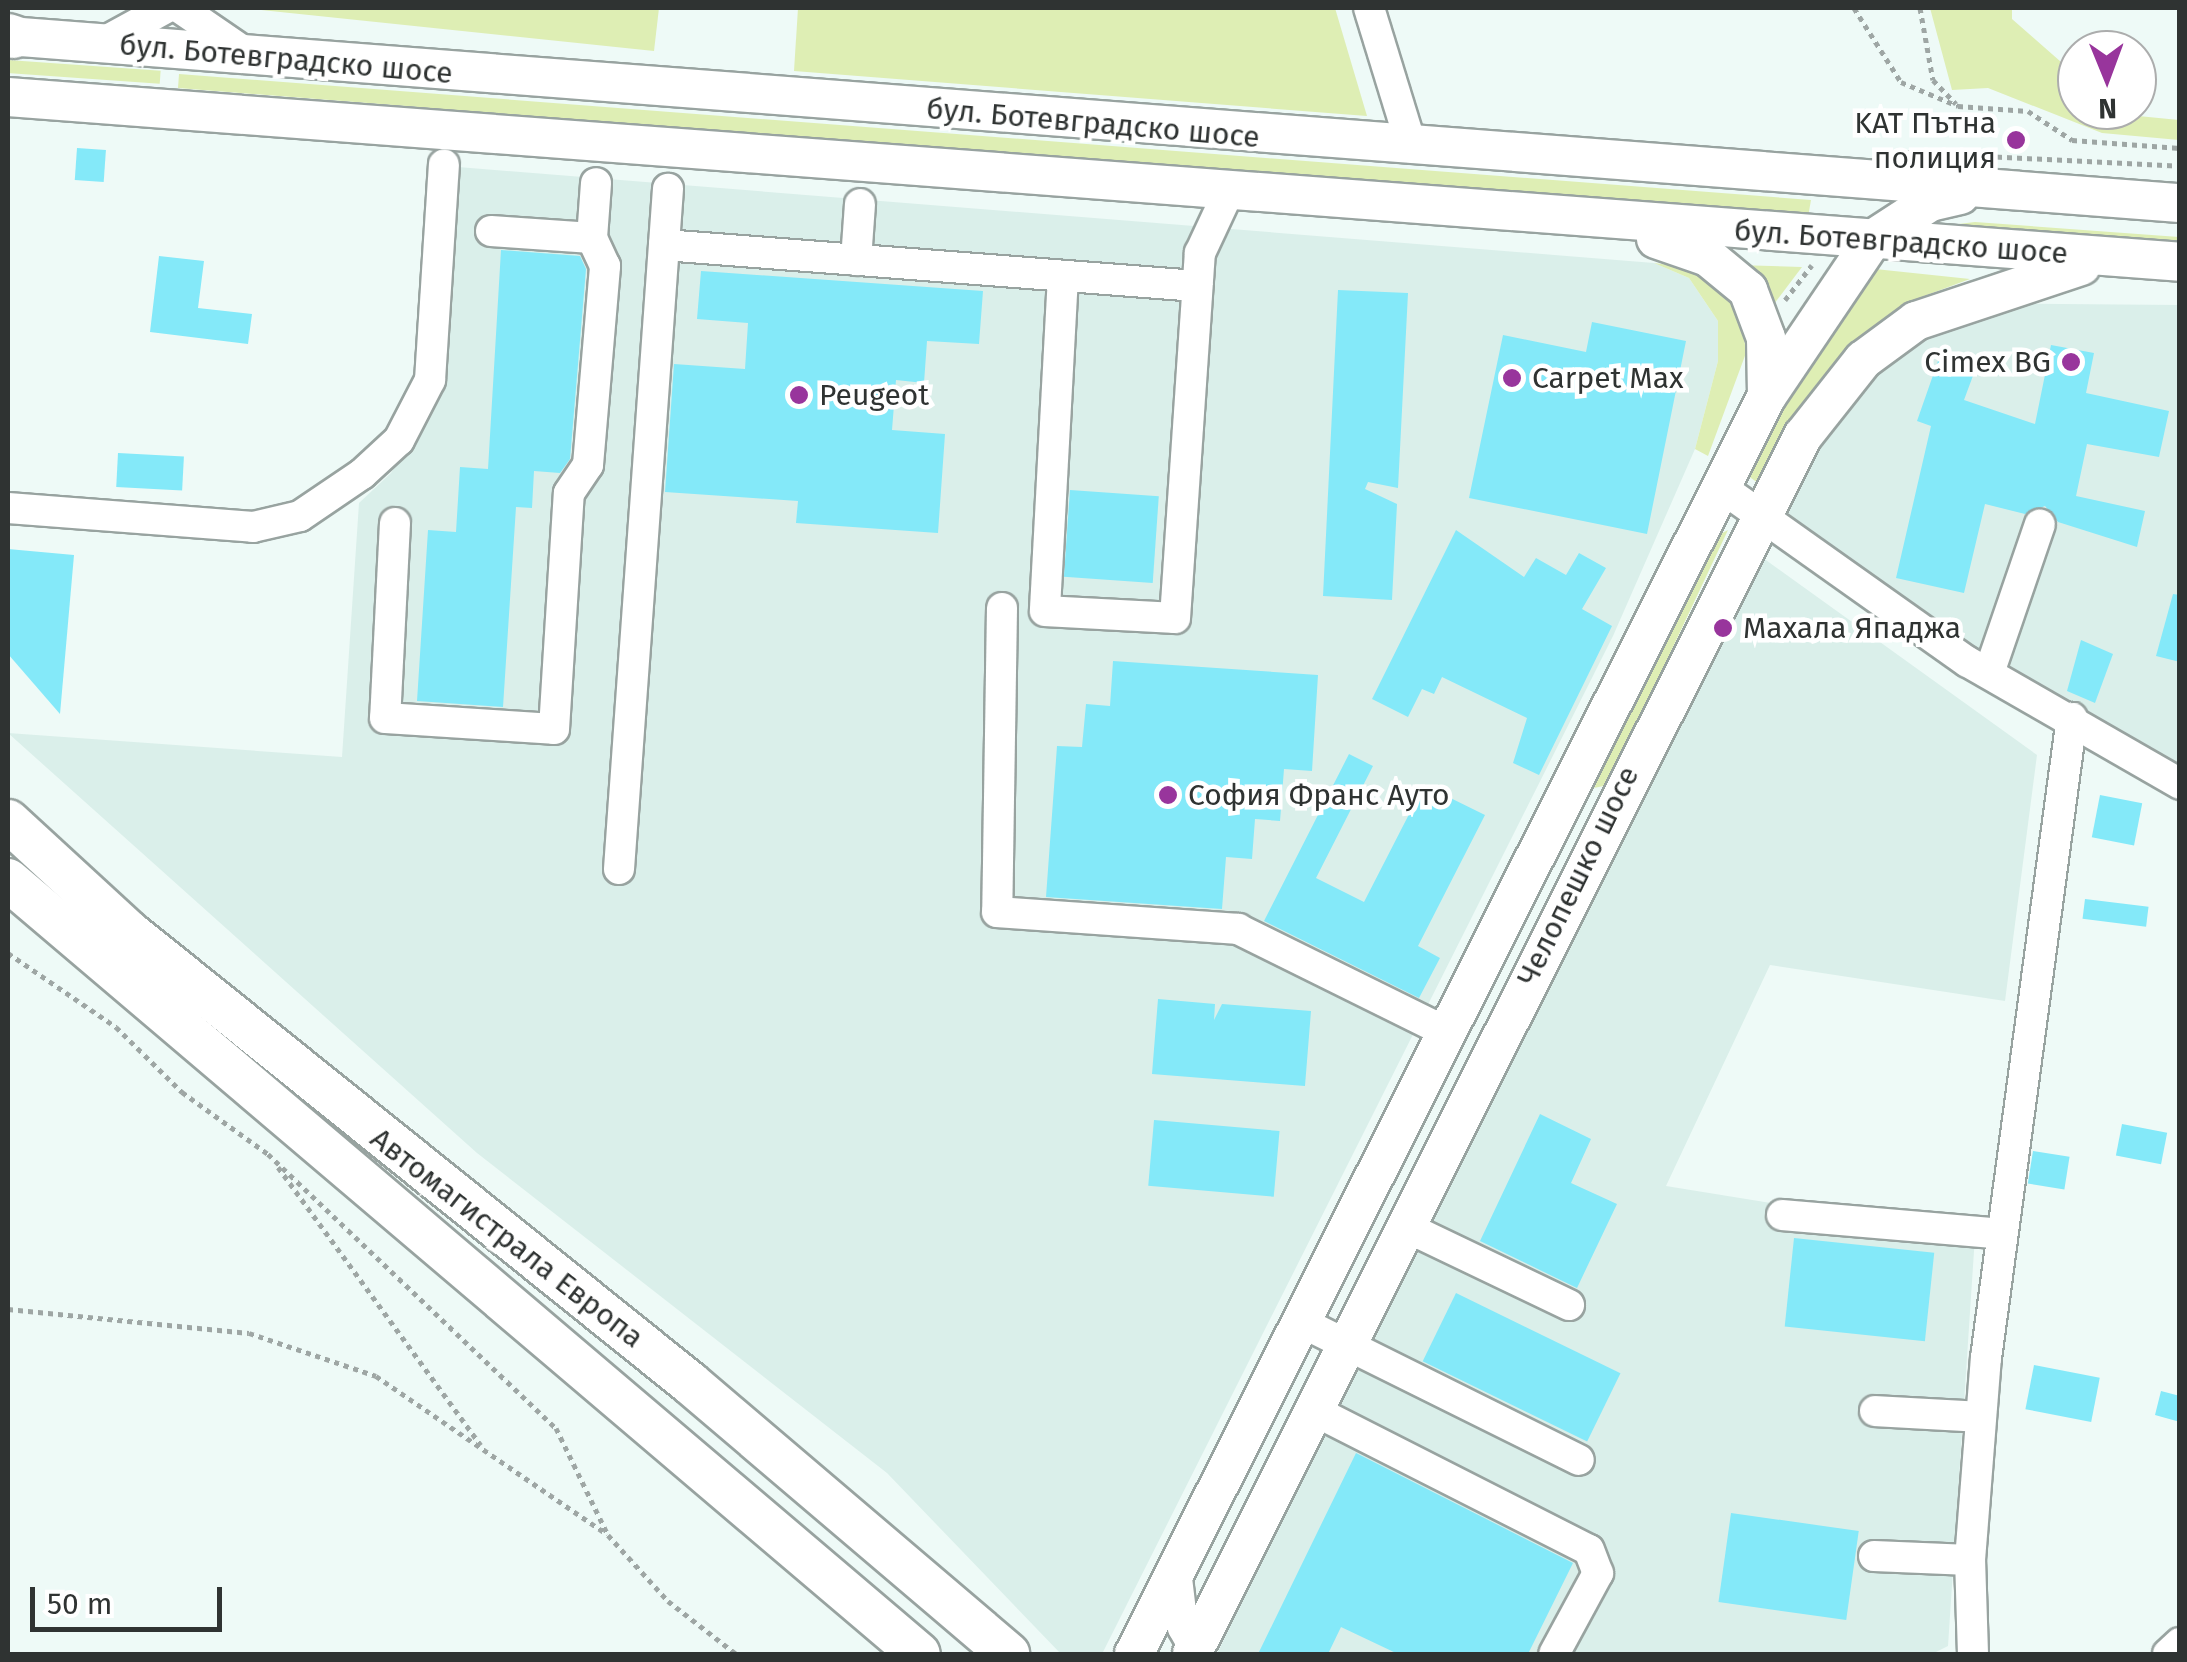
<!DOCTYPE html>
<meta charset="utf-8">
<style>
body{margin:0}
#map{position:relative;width:2187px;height:1662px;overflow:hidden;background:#eefaf7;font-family:"Fira Sans",sans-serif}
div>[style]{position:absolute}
.built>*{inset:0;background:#daefea}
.green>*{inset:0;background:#deeeb4;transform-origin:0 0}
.building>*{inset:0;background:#84e9f9;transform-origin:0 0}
.path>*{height:5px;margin-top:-2.5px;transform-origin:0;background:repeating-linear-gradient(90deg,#9ea6a4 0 5px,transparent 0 10px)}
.roads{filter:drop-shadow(2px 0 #98a3a0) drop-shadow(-2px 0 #98a3a0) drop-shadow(0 2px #98a3a0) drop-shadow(0 -2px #98a3a0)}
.minor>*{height:30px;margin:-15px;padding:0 15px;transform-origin:15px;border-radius:15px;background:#fff}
.major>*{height:38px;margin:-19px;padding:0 19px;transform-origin:19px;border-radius:19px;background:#fff}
.highway>*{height:42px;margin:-21px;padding:0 21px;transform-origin:21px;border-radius:21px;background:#fff}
.dots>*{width:28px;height:28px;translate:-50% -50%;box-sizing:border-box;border:5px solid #fff;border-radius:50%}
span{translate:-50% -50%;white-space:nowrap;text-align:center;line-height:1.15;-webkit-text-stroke:9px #fff;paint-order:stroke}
.street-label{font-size:30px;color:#2f3332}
.poi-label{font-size:30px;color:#2f3332}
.right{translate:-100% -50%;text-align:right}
.left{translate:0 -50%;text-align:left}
.frame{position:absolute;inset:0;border:10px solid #2f3332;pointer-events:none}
.north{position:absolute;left:2057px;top:30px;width:100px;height:100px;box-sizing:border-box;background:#fff;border:2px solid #acadad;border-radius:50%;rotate:179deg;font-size:28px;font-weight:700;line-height:40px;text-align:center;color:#2f3332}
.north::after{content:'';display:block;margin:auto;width:35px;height:45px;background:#98359c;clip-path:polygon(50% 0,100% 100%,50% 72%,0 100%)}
.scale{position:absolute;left:30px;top:1587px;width:192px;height:45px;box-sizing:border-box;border:5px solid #2f3332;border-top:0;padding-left:12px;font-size:30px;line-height:35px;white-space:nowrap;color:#2f3332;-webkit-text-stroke:8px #fff;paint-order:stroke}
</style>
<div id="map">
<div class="built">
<div style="clip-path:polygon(458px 167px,1654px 263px,1689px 278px,1718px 321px,1718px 361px,1695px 449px,1613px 636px,1102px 1654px,1061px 1654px,887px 1473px,477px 1153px,8px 733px,342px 757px,359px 503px,391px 473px,424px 419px,448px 352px)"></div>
<div style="clip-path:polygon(1955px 303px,2179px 305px,2179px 781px,1757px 515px,1803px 436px)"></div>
<div style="clip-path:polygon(1763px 558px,2037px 755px,2005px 1001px,1770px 965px,1666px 1186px,1975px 1236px,1948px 1646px,1932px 1654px,1217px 1654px,1401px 1263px)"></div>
</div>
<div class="green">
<div style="clip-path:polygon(242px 8px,659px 8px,654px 51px)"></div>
<div style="clip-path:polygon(798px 8px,1335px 8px,1367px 116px,794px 71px)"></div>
<div style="clip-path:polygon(1930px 8px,2012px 8px,2012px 19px,2077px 76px,2077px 110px,2179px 120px,2179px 140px,2102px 133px,1988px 88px,1952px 90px)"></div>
<div style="left:8px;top:60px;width:153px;height:13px;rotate:4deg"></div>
<div style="clip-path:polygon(179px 74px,1811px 200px,1808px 217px,178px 88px)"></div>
<div style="clip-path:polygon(1975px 222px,2179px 237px,2179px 244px,1942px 226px)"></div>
<div style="clip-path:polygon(1654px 263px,1692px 268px,1726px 293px,1742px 320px,1746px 353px,1708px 456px,1695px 449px,1718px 361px,1718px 321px,1689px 278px)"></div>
<div style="clip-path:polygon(1737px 265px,1802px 267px,1771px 308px)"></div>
<div style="clip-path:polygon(1875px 269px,1970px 279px,1916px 299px,1850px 351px,1798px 409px,1758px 483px,1744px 473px,1783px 400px)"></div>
<div style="clip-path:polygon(1728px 530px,1608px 785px,1594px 788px,1713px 538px)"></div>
</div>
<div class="building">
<div style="left:77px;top:148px;width:29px;height:32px;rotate:4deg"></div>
<div style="clip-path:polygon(501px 250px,580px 256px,586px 269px,570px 459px,560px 473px,534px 471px,532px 508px,516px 507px,503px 707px,417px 701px,428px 530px,456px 532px,460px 467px,488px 469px)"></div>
<div style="clip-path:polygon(159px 256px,204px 261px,198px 308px,252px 314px,248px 344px,150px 332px)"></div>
<div style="clip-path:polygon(701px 271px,983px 291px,979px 344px,927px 341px,924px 383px,896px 380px,892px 430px,945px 434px,938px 533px,796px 523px,798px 501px,665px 492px,674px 364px,745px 369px,748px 323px,697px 319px)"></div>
<div style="clip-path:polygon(1338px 290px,1408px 293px,1398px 488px,1368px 482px,1365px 489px,1397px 504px,1392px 600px,1323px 596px)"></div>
<div style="clip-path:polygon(1592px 322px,1686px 341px,1647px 534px,1469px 498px,1503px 335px,1586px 352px)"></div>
<div style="clip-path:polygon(2051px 345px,2094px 353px,2086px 393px,2169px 411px,2159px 457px,2087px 444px,2076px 496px,2145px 511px,2137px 547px,2058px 522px,2045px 506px,2025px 514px,1985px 504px,1964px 593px,1896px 578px,1931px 426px,1917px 421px,1938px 361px,1974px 373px,1964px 400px,2035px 424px)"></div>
<div style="left:118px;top:453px;width:66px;height:34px;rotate:3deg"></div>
<div style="left:1070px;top:490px;width:89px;height:87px;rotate:4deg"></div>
<div style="clip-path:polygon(1456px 530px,1524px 577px,1536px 558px,1566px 575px,1579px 553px,1606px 568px,1582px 609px,1612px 626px,1539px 775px,1513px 763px,1527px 718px,1442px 677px,1434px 694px,1422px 689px,1408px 717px,1372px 699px)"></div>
<div style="clip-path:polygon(8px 549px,74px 555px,60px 714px,8px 654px)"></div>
<div style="clip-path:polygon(2173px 594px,2180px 595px,2180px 662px,2156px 656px)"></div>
<div style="clip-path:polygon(2081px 640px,2113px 654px,2095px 703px,2067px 691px)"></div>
<div style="clip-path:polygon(1113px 661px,1318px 675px,1312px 771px,1284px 769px,1280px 821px,1255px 819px,1252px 859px,1226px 857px,1222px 909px,1046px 897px,1057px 746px,1082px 747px,1086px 704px,1110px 706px)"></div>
<div style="clip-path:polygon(1349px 754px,1373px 766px,1316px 878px,1364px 902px,1424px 785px,1485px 815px,1418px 946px,1440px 958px,1419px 998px,1264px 921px)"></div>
<div style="left:2100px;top:795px;width:43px;height:43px;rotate:11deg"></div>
<div style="left:2085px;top:899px;width:64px;height:20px;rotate:7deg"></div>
<div style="clip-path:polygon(1158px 999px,1215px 1004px,1214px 1020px,1222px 1004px,1311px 1011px,1305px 1086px,1152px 1074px)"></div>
<div style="clip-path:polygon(1540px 1114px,1591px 1139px,1571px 1183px,1617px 1204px,1577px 1288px,1480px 1241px)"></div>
<div style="left:1154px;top:1120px;width:126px;height:66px;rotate:5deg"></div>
<div style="left:2122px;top:1124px;width:46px;height:32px;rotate:11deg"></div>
<div style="left:2033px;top:1151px;width:37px;height:33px;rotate:9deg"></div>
<div style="left:1794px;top:1238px;width:141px;height:89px;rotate:6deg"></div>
<div style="left:1456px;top:1293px;width:183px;height:76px;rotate:26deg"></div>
<div style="left:2034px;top:1365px;width:67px;height:45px;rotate:11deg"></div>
<div style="clip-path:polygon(2161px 1391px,2180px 1396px,2180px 1422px,2155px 1415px)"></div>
<div style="clip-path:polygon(1356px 1453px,1573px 1563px,1528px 1654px,1398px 1654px,1341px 1627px,1328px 1654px,1258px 1654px)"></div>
<div style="left:1731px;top:1513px;width:129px;height:90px;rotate:8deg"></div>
</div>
<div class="path">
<div style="left:1854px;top:8px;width:88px;rotate:57.6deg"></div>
<div style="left:1901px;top:82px;width:62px;rotate:22.8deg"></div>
<div style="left:1958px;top:106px;width:70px;rotate:4.1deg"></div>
<div style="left:2028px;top:111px;width:53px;rotate:33.4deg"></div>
<div style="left:2072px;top:140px;width:108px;rotate:4.2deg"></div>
<div style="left:1920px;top:8px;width:73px;rotate:79.8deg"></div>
<div style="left:1933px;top:80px;width:33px;rotate:46deg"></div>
<div style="left:1887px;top:151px;width:293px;rotate:2.9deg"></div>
<div style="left:1785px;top:300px;width:44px;rotate:-52.4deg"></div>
<div style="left:8px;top:953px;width:131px;rotate:34.4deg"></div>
<div style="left:116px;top:1027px;width:93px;rotate:44.6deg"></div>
<div style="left:182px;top:1092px;width:106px;rotate:35.8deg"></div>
<div style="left:268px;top:1154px;width:398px;rotate:43.6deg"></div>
<div style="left:556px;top:1428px;width:119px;rotate:64.1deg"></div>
<div style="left:608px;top:1535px;width:89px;rotate:47.7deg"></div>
<div style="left:668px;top:1601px;width:86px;rotate:37.9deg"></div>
<div style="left:278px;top:1167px;width:344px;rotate:53.9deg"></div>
<div style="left:8px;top:1309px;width:242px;rotate:5.7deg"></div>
<div style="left:249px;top:1333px;width:134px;rotate:18.7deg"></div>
<div style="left:376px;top:1376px;width:280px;rotate:34.4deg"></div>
</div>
<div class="roads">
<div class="minor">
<div style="left:180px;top:8px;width:76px;rotate:34.3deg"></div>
<div style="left:1369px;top:8px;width:146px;rotate:72.9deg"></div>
<div style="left:104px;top:42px;width:71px;rotate:-28.7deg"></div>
<div style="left:491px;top:231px;width:101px;rotate:4deg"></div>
<div style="left:592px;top:238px;width:55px;rotate:-85.8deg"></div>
<div style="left:664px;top:245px;width:535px;rotate:4.4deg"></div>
<div style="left:856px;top:260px;width:56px;rotate:-85.9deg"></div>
<div style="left:1063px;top:276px;width:335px;rotate:93.1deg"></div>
<div style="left:1045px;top:611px;width:130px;rotate:3.1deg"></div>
<div style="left:1175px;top:618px;width:366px;rotate:-86.1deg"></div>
<div style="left:1200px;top:253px;width:66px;rotate:-65deg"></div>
<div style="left:1719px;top:486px;width:305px;rotate:35.3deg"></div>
<div style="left:1968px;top:662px;width:245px;rotate:29.9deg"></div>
<div style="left:8px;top:508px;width:246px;rotate:4.4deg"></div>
<div style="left:253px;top:527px;width:48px;rotate:-13.2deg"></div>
<div style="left:300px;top:516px;width:75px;rotate:-34.1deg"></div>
<div style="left:362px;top:474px;width:50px;rotate:-42.6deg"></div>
<div style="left:399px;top:440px;width:68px;rotate:-62.7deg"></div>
<div style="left:430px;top:380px;width:216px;rotate:-86.3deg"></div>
<div style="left:395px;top:523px;width:195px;rotate:92.9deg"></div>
<div style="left:385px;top:718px;width:169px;rotate:3.7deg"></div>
<div style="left:554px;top:729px;width:236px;rotate:-86.4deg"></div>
<div style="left:569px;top:493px;width:34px;rotate:-56deg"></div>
<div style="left:588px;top:465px;width:200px;rotate:-85.1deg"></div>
<div style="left:605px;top:266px;width:31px;rotate:-115deg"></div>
<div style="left:1002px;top:608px;width:304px;rotate:90.9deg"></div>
<div style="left:997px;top:912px;width:242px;rotate:4deg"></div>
<div style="left:1238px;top:929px;width:232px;rotate:26.3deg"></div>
<div style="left:1989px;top:673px;width:157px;rotate:-71.1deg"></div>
<div style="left:619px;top:869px;width:682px;rotate:-85.88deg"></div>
<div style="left:1782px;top:1215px;width:221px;rotate:4.9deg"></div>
<div style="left:1404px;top:1226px;width:183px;rotate:25.6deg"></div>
<div style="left:1301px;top:1322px;width:310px;rotate:26.4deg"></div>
<div style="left:1313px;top:1410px;width:309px;rotate:26.9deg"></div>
<div style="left:1589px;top:1550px;width:25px;rotate:69deg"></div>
<div style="left:1598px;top:1573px;width:92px;rotate:118.5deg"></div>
<div style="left:1875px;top:1411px;width:106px;rotate:3.2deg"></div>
<div style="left:1874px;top:1556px;width:96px;rotate:2.4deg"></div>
<div style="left:1176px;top:1570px;width:58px;rotate:83.1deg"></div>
<div style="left:1183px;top:1628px;width:30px;rotate:60deg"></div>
<div style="left:1973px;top:1654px;width:94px;rotate:-91.8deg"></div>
<div style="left:1970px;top:1560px;width:203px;rotate:-85.5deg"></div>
<div style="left:1986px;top:1358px;width:646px;rotate:-82.35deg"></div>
<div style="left:2168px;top:1654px;width:16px;rotate:-43deg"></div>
</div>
<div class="major">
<div style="left:8px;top:36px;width:2178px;rotate:4.4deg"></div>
<div style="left:8px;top:97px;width:2178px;rotate:4.34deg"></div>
<div style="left:1656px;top:239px;width:55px;rotate:19.1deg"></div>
<div style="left:1708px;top:257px;width:52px;rotate:39.5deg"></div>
<div style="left:1748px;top:290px;width:51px;rotate:69.4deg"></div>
<div style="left:1766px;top:338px;width:58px;rotate:89deg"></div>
<div style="left:1134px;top:1654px;width:1408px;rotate:-63.29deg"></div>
<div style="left:1767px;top:396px;width:189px;rotate:-56deg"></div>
<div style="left:1873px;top:239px;width:68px;rotate:-33deg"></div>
<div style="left:1930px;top:202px;width:31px;rotate:-13deg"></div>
<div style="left:1192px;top:1654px;width:1363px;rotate:-63.36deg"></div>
<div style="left:1803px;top:436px;width:97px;rotate:-51.7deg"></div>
<div style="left:1863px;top:360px;width:66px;rotate:-36.3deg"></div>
<div style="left:1916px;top:321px;width:174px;rotate:-18.4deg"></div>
</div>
<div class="highway">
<div style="left:8px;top:35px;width:6px;rotate:18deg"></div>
<div style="left:8px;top:821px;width:166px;rotate:42.6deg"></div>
<div style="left:130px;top:933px;width:718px;rotate:38.78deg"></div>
<div style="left:690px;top:1383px;width:418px;rotate:40.4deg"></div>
<div style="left:8px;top:880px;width:1195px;rotate:40.35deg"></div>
</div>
</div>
<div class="dots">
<div style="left:2016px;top:140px;background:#98359c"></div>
<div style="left:2071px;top:362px;background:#98359c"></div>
<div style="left:1512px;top:378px;background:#98359c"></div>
<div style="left:799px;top:395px;background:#98359c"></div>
<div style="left:1723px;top:628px;background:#98359c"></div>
<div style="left:1168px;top:795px;background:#98359c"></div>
</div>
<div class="street-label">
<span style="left:286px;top:59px;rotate:5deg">бул. Ботевградско шосе</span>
<span style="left:1093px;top:123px;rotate:5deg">бул. Ботевградско шосе</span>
<span style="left:1901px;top:242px;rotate:4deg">бул. Ботевградско шосе</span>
<span style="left:1578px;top:876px;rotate:-64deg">Челопешко шосе</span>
<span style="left:507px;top:1238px;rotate:38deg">Автомагистрала Европа</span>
</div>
<div class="poi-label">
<span class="right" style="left:1996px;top:140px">KAT Пътна<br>полиция</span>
<span class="right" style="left:2051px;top:362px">Cimex BG</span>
<span class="left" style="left:1532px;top:378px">Carpet Max</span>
<span class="left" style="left:819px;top:395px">Peugeot</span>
<span class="left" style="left:1743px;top:628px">Махала Япаджа</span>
<span class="left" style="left:1188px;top:795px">София Франс Ауто</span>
</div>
<div class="frame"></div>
<div class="north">N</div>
<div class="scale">50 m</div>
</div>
